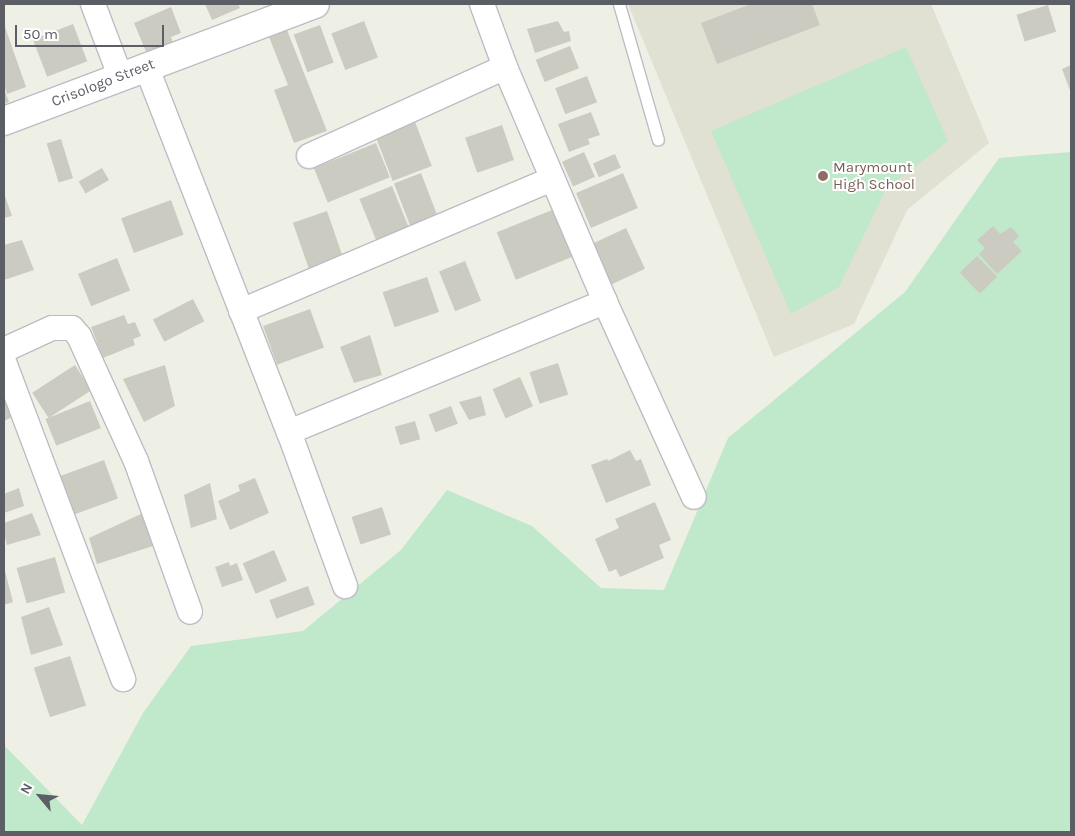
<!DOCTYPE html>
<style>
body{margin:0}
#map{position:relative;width:1075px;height:836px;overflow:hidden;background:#eff0e5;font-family:Karla,sans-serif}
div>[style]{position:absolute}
.education>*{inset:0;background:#e0e0d3}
.green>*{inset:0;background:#c0e8cb}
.building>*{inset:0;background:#cbcbc1;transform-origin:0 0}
.roads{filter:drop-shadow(1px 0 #bcbdc4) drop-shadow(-1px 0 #bcbdc4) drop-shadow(0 1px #bcbdc4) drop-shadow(0 -1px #bcbdc4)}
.lane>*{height:11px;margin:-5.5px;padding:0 5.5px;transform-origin:5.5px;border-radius:5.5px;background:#fff}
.street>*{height:24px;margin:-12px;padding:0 12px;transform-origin:12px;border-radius:12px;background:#fff}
.secondary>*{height:28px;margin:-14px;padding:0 14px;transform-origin:14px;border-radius:14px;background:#fff}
.dots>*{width:14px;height:14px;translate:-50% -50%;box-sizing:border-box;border:2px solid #fff;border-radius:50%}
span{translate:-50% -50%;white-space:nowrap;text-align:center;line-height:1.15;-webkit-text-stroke:4px #fff;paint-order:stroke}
.street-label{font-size:15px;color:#5c5e66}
.education-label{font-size:15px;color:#785e54}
.left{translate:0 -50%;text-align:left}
.frame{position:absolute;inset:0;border:5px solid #5c5e66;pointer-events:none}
.north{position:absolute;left:15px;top:771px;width:50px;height:50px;-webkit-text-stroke:4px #fff;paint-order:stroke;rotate:298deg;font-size:14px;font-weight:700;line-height:20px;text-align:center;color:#5c5e66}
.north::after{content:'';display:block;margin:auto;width:18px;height:22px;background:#5c5e66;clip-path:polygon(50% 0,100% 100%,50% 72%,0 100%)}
.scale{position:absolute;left:15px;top:25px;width:149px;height:22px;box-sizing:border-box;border:2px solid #5c5e66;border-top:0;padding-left:6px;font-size:15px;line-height:18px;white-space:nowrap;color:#5c5e66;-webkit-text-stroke:4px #fff;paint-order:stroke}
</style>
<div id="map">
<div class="education">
<div style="clip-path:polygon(628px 4px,931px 4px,989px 143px,907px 210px,854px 324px,774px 357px)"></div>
</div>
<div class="green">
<div style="clip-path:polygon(906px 47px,948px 141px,886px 189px,839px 287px,791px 314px,711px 131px)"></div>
<div style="clip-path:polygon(1071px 152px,1071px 832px,4px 832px,4px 745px,82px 825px,143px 713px,191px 646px,303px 631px,401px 550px,447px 490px,532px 526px,601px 588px,664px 590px,728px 438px,905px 292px,999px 158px)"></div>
</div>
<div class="building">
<div style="clip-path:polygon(205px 4px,238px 4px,240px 8px,212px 20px)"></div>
<div style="clip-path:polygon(751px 4px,812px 4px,820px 25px,717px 64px,701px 23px)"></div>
<div style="left:1048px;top:5px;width:28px;height:33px;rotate:73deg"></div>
<div style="clip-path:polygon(171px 7px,181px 33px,171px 37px,173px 43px,147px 54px,134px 23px)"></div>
<div style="left:364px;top:21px;width:39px;height:35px;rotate:69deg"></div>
<div style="clip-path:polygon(558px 21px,564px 32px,569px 31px,571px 41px,535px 53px,527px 29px)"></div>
<div style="clip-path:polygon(4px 24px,26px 87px,7px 94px,4px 85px)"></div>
<div style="left:73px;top:24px;width:40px;height:43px;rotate:69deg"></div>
<div style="left:320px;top:25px;width:40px;height:28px;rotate:70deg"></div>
<div style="clip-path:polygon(287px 30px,327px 131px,294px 143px,274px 90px,288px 85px,269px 37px)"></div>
<div style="left:570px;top:46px;width:24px;height:37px;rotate:68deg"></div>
<div style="clip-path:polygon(1071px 65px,1071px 93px,1062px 69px)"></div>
<div style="left:587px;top:76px;width:28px;height:34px;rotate:69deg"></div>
<div style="clip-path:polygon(4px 89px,9px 102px,4px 104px)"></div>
<div style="clip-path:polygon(591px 112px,600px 135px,588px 139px,590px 144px,569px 152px,558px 124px)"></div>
<div style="left:415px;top:122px;width:47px;height:42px;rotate:69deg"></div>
<div style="left:502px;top:125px;width:37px;height:39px;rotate:71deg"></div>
<div style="left:61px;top:139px;width:41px;height:15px;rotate:73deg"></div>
<div style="left:376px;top:143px;width:37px;height:67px;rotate:68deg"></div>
<div style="left:584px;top:152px;width:27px;height:24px;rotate:66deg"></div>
<div style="left:615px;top:154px;width:15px;height:24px;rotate:67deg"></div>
<div style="left:102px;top:168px;width:14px;height:27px;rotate:60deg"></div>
<div style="left:421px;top:173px;width:51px;height:29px;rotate:69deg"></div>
<div style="left:623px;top:173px;width:38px;height:51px;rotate:67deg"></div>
<div style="left:392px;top:186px;width:51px;height:35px;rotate:68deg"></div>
<div style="clip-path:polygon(4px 193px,12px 216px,4px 218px)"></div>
<div style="left:171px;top:200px;width:37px;height:53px;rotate:70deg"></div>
<div style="left:557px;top:208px;width:51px;height:65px;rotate:68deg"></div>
<div style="left:327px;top:211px;width:55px;height:36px;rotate:71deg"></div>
<div style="clip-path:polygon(993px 226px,1000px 234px,1011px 227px,1019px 236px,1013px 242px,1022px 251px,997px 274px,979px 254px,985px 248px,977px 240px)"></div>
<div style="left:626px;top:228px;width:45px;height:46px;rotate:65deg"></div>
<div style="clip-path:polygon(22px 240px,34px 270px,4px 280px,4px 245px)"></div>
<div style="left:977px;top:256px;width:29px;height:24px;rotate:46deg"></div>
<div style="left:117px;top:258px;width:35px;height:42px;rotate:68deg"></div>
<div style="left:465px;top:261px;width:43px;height:28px;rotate:68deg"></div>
<div style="left:427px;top:277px;width:37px;height:47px;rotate:71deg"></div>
<div style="left:193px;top:299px;width:25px;height:45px;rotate:63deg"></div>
<div style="left:310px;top:309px;width:41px;height:50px;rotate:70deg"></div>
<div style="clip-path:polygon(124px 315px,128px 324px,135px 322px,141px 336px,133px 339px,135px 345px,103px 358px,91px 327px)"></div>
<div style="clip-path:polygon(370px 335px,382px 375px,354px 383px,340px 347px)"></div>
<div style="left:558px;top:363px;width:33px;height:30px;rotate:72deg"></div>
<div style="left:75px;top:365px;width:30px;height:51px;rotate:57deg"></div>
<div style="clip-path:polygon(165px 365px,175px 406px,144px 422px,123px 379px)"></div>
<div style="left:520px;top:377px;width:32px;height:30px;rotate:66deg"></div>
<div style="clip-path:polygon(4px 390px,14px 416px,4px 421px)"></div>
<div style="clip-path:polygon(481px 396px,486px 415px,469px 420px,459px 402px)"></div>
<div style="left:90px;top:401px;width:29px;height:48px;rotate:68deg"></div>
<div style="left:451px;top:406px;width:19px;height:24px;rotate:69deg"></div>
<div style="left:415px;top:421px;width:19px;height:21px;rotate:74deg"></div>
<div style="clip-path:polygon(630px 450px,636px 461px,641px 459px,651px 485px,606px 503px,591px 465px,607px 459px,608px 461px)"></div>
<div style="left:104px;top:460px;width:41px;height:48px;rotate:70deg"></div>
<div style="clip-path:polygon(255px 478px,269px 513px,230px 530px,218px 501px,240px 491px,238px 485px)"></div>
<div style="clip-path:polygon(210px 483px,217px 519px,191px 528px,184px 495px)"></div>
<div style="clip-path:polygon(19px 488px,24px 506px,4px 513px,4px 494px)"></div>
<div style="clip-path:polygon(655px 502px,671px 540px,659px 545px,664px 558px,620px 577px,616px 569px,609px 572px,595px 539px,619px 528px,615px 519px)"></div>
<div style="left:382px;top:507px;width:29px;height:32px;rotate:72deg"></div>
<div style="clip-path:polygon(32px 513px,41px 535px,7px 545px,4px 534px,4px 523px)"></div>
<div style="clip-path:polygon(143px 513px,153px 546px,97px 564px,89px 538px)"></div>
<div style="left:274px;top:550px;width:33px;height:34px;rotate:67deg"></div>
<div style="left:55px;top:557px;width:37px;height:40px;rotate:74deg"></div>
<div style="clip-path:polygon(229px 562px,230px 566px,237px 563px,243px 580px,222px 587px,215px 567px)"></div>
<div style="clip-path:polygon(4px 567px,13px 602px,4px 605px)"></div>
<div style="left:308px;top:586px;width:20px;height:41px;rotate:70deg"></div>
<div style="clip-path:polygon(49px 607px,63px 645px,31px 655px,21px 617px)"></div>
<div style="left:70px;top:656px;width:52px;height:38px;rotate:72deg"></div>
</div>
<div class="roads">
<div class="lane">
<div style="left:619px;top:4px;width:141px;rotate:74deg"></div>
</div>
<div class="street">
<div style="left:93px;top:4px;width:77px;rotate:69.4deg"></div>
<div style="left:482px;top:4px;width:67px;rotate:69.9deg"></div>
<div style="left:505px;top:67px;width:255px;rotate:66.9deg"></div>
<div style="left:605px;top:302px;width:214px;rotate:65.5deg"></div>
<div style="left:146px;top:66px;width:393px;rotate:68.7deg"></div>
<div style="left:289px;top:432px;width:164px;rotate:70deg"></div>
<div style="left:309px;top:156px;width:215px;rotate:-24.4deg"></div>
<div style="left:241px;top:311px;width:338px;rotate:-23deg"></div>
<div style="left:4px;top:350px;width:53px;rotate:-24.6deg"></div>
<div style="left:52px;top:328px;width:20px"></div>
<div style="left:72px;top:328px;width:11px;rotate:49deg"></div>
<div style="left:79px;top:336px;width:137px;rotate:65.5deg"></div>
<div style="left:136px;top:461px;width:160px;rotate:70.3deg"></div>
<div style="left:4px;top:362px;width:339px;rotate:69.4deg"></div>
<div style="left:289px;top:432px;width:342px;rotate:-22.4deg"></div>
</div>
<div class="secondary">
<div style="left:4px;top:121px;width:332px;rotate:-20.6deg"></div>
</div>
</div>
<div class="dots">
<div style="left:823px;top:176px;background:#8d6e63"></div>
</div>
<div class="street-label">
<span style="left:103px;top:83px;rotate:-21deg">Crisologo Street</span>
</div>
<div class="education-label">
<span class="left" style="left:833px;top:176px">Marymount<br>High School</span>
</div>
<div class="frame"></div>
<div class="north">N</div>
<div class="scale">50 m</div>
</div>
